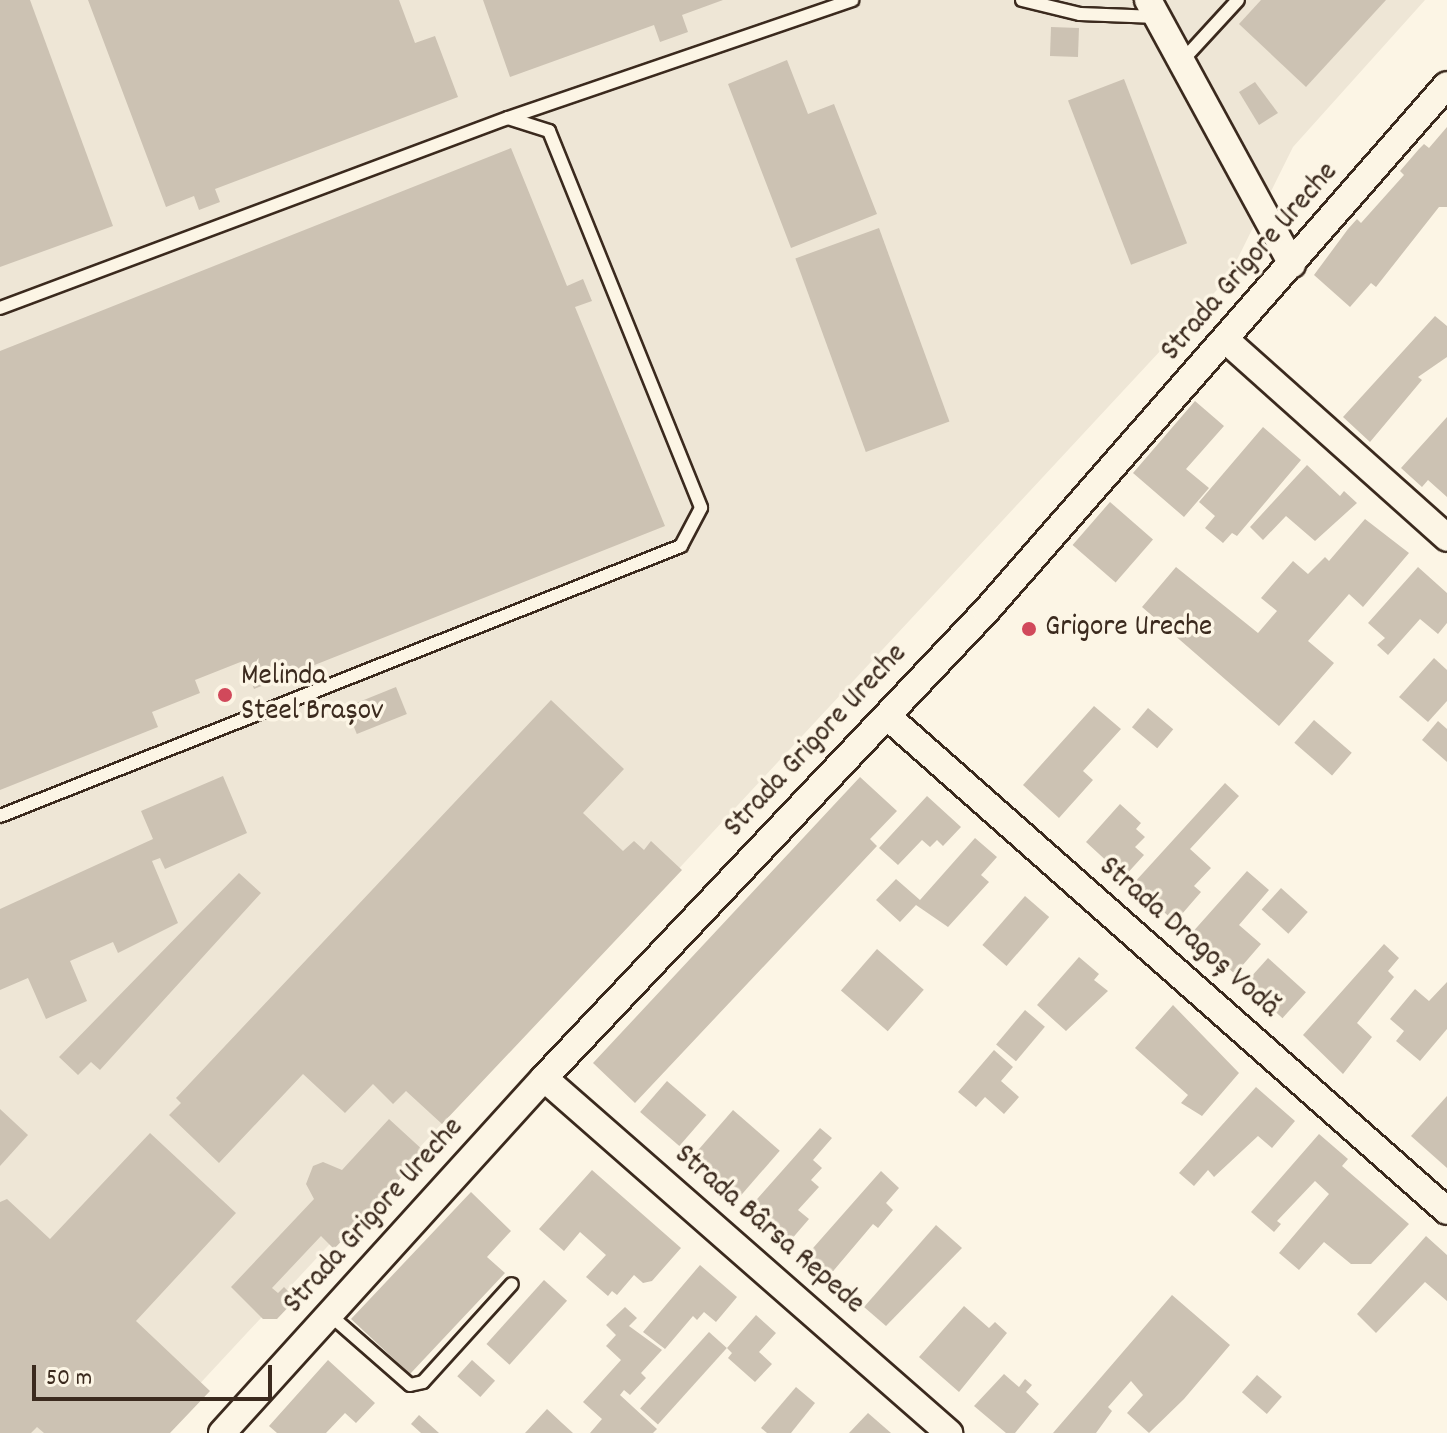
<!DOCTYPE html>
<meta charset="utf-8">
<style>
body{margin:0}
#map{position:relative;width:1447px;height:1433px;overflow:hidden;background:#fcf5e5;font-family:Dekko,sans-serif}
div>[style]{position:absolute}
.built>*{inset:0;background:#eee6d6}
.building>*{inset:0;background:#ccc2b3;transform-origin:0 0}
.roads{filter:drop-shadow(2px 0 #3b2a1e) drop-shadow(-2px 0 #3b2a1e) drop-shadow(0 2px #3b2a1e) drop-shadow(0 -2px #3b2a1e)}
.service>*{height:12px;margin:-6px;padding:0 6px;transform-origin:6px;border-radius:6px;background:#fcf5e5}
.minor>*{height:26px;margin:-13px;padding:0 13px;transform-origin:13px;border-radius:13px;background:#fcf5e5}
.dots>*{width:22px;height:22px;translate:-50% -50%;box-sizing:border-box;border:4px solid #fcf5e5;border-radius:50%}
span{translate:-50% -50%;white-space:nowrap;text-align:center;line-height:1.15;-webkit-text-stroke:7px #fcf5e5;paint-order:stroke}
.street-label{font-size:30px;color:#3b2a1e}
.poi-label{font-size:30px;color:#3b2a1e}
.left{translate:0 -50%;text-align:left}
.scale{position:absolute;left:32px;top:1365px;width:240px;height:36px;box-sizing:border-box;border:4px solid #3b2a1e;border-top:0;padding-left:10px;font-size:24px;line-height:28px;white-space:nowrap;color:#3b2a1e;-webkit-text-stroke:6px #fcf5e5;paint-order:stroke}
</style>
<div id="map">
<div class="built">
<div style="clip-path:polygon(0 0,1425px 0,1293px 147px,1228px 278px,154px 1433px,0 1433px)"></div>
</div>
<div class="building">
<div style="clip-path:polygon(0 0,30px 0,113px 226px,0 267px)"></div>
<div style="clip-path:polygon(88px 0,399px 0,415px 43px,435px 36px,458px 97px,215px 189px,220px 202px,199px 210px,194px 196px,166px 207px)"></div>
<div style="clip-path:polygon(483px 0,723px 0,682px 15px,688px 32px,660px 42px,654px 25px,510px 77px)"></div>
<div style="clip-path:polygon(1261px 0,1386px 0,1306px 87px,1239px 24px)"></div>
<div style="left:1051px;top:27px;width:28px;height:29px;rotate:2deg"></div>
<div style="clip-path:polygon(787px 60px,808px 114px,834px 104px,877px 214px,791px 248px,728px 84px)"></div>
<div style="left:1124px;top:79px;width:176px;height:60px;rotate:69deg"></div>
<div style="clip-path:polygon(1255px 82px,1278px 113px,1259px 125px,1239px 92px)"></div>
<div style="clip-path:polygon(1447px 127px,1447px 207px,1439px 207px,1376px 287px,1371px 283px,1350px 307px,1314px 275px,1348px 229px,1357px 219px,1361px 223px,1404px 175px,1400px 171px,1419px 149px,1424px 144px,1429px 148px)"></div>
<div style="clip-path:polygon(511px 148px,567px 286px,583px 279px,592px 301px,575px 307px,665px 526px,254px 689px,243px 661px,195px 680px,200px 693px,152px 712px,158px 727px,0 790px,0 351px)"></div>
<div style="left:879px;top:228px;width:206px;height:89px;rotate:70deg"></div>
<div style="clip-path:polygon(1435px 316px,1447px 326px,1447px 357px,1418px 377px,1422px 380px,1370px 442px,1343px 417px)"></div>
<div style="clip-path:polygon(1195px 401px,1224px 426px,1186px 469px,1209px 488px,1184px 517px,1133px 473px)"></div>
<div style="clip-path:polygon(1447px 417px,1447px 497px,1428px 480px,1422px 487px,1401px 468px)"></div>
<div style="clip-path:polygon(1263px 427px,1301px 460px,1237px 536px,1232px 533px,1223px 543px,1205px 528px,1215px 516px,1199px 502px)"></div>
<div style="clip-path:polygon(1307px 465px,1340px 496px,1344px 491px,1357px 503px,1315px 541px,1286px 516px,1263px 540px,1250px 527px)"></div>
<div style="left:1110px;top:502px;width:57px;height:57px;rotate:41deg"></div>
<div style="clip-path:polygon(1365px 519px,1409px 553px,1363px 607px,1349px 594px,1308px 641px,1334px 663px,1279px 726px,1142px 607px,1176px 567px,1258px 633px,1277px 611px,1261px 598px,1293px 561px,1308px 574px,1325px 557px,1329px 561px)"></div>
<div style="clip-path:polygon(1418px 567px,1447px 593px,1447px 623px,1438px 634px,1420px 619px,1388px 655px,1377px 645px,1385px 638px,1368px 623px)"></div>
<div style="clip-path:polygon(1434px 658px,1447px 670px,1447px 701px,1428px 722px,1399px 697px)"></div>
<div style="left:396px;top:687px;width:29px;height:54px;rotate:68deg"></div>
<div style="clip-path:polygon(551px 700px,624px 769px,583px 813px,623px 851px,634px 841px,644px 850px,651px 841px,682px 870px,442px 1124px,406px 1091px,393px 1104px,373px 1084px,345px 1113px,303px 1074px,219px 1163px,169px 1115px,181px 1103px,176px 1098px)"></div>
<div style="clip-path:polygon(1094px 706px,1121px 729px,1083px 771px,1093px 780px,1059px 818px,1023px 785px)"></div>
<div style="left:1148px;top:708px;width:33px;height:25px;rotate:40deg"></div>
<div style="left:1314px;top:720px;width:50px;height:30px;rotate:41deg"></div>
<div style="clip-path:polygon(1438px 721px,1447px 729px,1447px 762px,1422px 740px)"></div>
<div style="clip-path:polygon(223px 776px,247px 833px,165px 869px,160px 858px,152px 861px,178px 923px,118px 953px,113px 942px,70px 961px,87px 1001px,46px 1019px,28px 978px,0 990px,0 909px,153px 839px,141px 811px)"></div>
<div style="clip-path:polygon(860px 777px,897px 811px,870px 839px,877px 846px,635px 1103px,593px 1063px)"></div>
<div style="clip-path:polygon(1225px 783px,1239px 796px,1190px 849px,1211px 868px,1194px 886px,1201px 892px,1175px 922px,1133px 884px)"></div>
<div style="clip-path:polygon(927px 796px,961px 827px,943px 846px,937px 840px,930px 847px,922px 840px,898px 865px,879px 848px)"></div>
<div style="clip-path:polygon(1120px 804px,1141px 823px,1136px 829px,1145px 837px,1135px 847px,1144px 855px,1124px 877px,1086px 842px)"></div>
<div style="clip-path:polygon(975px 838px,997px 857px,981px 875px,989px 882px,948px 927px,916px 905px,900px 922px,876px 900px,896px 879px,920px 900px)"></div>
<div style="clip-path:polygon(1247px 871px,1269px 890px,1239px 925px,1261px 944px,1235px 974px,1190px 935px)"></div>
<div style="clip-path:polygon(239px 873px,261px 893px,100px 1070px,91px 1062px,78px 1075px,59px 1057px)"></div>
<div style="left:1281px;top:888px;width:36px;height:29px;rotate:42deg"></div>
<div style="left:1025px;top:896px;width:32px;height:65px;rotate:41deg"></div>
<div style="clip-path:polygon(1384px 944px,1399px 958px,1388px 971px,1394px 977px,1357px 1023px,1372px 1037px,1343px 1074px,1303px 1035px)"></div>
<div style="left:877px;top:949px;width:62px;height:55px;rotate:41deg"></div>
<div style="clip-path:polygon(1079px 957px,1099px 974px,1094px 980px,1108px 991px,1066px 1031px,1037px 1005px)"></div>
<div style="left:1268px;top:958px;width:51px;height:35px;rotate:42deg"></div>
<div style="clip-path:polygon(1447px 982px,1447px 1029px,1420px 1061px,1396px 1041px,1404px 1031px,1390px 1019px,1415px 989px,1429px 1001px)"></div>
<div style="clip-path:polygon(1173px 1005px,1239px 1073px,1202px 1116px,1181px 1103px,1188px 1095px,1135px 1048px)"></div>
<div style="left:1025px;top:1010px;width:26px;height:45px;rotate:40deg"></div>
<div style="clip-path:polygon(994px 1050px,1013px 1067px,1001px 1081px,1019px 1097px,1004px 1114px,985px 1097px,976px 1107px,958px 1092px)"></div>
<div style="left:667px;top:1081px;width:52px;height:41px;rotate:41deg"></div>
<div style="clip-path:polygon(1256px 1087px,1295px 1121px,1272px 1148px,1258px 1136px,1214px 1177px,1208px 1170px,1194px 1186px,1179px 1173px)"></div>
<div style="clip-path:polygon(1447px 1096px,1447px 1168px,1411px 1136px)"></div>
<div style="clip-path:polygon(0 1109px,28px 1135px,0 1166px)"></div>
<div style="left:733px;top:1110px;width:62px;height:62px;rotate:41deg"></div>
<div style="clip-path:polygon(389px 1119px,425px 1152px,334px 1249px,321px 1236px,272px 1288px,278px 1293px,284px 1287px,296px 1299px,277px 1319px,263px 1319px,231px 1287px,314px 1199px,306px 1184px,313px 1166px,323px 1162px,342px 1170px)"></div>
<div style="clip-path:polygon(820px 1128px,832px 1138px,813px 1160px,822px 1168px,811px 1180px,819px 1187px,798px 1210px,809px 1219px,790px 1241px,750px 1207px)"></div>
<div style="clip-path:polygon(150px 1133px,236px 1213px,136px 1321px,210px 1391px,170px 1433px,44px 1433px,37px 1427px,31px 1433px,0 1433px,0 1202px,7px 1199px,50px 1239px)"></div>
<div style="clip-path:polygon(1319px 1134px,1348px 1159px,1342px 1166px,1409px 1224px,1371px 1264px,1351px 1264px,1324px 1242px,1299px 1270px,1279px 1253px,1329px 1194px,1315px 1181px,1277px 1221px,1281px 1224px,1274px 1232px,1251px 1212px)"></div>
<div style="clip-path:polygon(592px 1170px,681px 1248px,652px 1281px,643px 1283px,634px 1275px,617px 1295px,612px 1291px,608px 1296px,586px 1277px,606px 1255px,580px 1232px,564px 1251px,539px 1229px)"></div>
<div style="clip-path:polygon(881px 1171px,899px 1188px,886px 1203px,893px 1210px,878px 1228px,873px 1224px,829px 1276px,806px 1256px)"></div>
<div style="clip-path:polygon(471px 1192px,511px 1231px,487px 1257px,505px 1273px,410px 1374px,351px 1319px)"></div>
<div style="clip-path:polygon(936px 1225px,962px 1248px,886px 1326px,864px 1307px)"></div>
<div style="clip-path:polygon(1426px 1236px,1447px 1255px,1447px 1301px,1425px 1282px,1376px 1333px,1357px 1314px)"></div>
<div style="clip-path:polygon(700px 1265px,737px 1297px,716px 1322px,704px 1312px,697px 1320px,693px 1316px,665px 1349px,643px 1332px)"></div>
<div style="left:544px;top:1280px;width:31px;height:86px;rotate:42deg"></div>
<div style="clip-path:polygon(1172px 1295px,1230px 1345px,1184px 1399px,1149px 1433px,1127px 1413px,1143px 1395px,1131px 1381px,1108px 1407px,1112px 1411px,1096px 1433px,1053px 1433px)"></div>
<div style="clip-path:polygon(964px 1306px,989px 1328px,995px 1322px,1007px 1333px,959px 1392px,919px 1357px)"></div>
<div style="clip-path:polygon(625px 1307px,637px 1318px,629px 1326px,662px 1350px,641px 1373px,646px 1378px,630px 1395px,624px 1390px,620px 1395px,657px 1429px,653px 1433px,590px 1433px,602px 1419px,583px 1402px,621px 1360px,606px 1346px,616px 1335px,606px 1325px)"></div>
<div style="clip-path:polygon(756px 1315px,776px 1333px,759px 1352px,772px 1364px,755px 1382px,728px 1358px,732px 1353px,727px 1348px)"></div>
<div style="left:709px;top:1332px;width:24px;height:103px;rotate:42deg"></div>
<div style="clip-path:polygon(328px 1360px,375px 1403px,356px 1423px,345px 1413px,326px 1433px,277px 1433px,269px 1426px)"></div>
<div style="left:472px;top:1360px;width:31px;height:22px;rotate:42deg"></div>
<div style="clip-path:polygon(1004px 1374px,1019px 1387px,1025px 1379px,1032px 1385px,1026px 1392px,1039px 1404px,1015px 1433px,1006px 1433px,974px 1406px)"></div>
<div style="left:1257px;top:1375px;width:33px;height:23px;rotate:41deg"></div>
<div style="clip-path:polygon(796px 1387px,815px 1403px,791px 1433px,767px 1433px,761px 1428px)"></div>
<div style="clip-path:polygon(547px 1409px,562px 1423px,573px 1433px,525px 1433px)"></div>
<div style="clip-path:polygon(868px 1413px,891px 1433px,849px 1433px)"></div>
<div style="clip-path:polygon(419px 1415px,439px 1433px,421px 1433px,411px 1424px)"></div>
</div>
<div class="roads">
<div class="service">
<div style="left:1022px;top:0;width:60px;rotate:13.6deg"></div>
<div style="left:1080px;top:14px;width:77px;rotate:2.2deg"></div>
<div style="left:1181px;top:62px;width:84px;rotate:-47.4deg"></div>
<div style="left:508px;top:118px;width:364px;rotate:-18.9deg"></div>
<div style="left:0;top:308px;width:542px;rotate:-20.51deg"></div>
<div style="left:508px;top:118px;width:43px;rotate:17.6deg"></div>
<div style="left:549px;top:131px;width:406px;rotate:68deg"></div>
<div style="left:701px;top:508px;width:43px;rotate:117.8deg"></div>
<div style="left:681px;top:546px;width:733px;rotate:158.37deg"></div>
<div style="left:330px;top:1315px;width:106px;rotate:41.2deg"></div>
<div style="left:410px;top:1385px;width:13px;rotate:-13deg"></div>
<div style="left:423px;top:1382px;width:132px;rotate:-47.8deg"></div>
</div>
<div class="minor">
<div style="left:1148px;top:0;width:301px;rotate:61.4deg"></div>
<div style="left:1227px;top:341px;width:295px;rotate:41.8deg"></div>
<div style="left:887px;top:716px;width:747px;rotate:41.47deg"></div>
<div style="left:544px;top:1078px;width:539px;rotate:41.24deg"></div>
<div style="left:222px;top:1433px;width:479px;rotate:-47.8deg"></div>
<div style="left:544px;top:1078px;width:643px;rotate:-46.58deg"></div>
<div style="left:986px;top:611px;width:699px;rotate:-48.77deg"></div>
</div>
</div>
<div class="dots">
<div style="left:1029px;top:629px;background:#d1495b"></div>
<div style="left:225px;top:695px;background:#d1495b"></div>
</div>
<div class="street-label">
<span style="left:1251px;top:263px;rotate:-49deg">Strada Grigore Ureche</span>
<span style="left:817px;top:742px;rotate:-47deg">Strada Grigore Ureche</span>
<span style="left:1188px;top:939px;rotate:41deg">Strada Dragoș Vodă</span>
<span style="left:375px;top:1217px;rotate:-48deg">Strada Grigore Ureche</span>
<span style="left:768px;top:1231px;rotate:41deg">Strada Bârsa Repede</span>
</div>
<div class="poi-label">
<span class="left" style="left:1045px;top:629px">Grigore Ureche</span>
<span class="left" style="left:241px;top:695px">Melinda<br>Steel Brașov</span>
</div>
<div class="scale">50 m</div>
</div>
